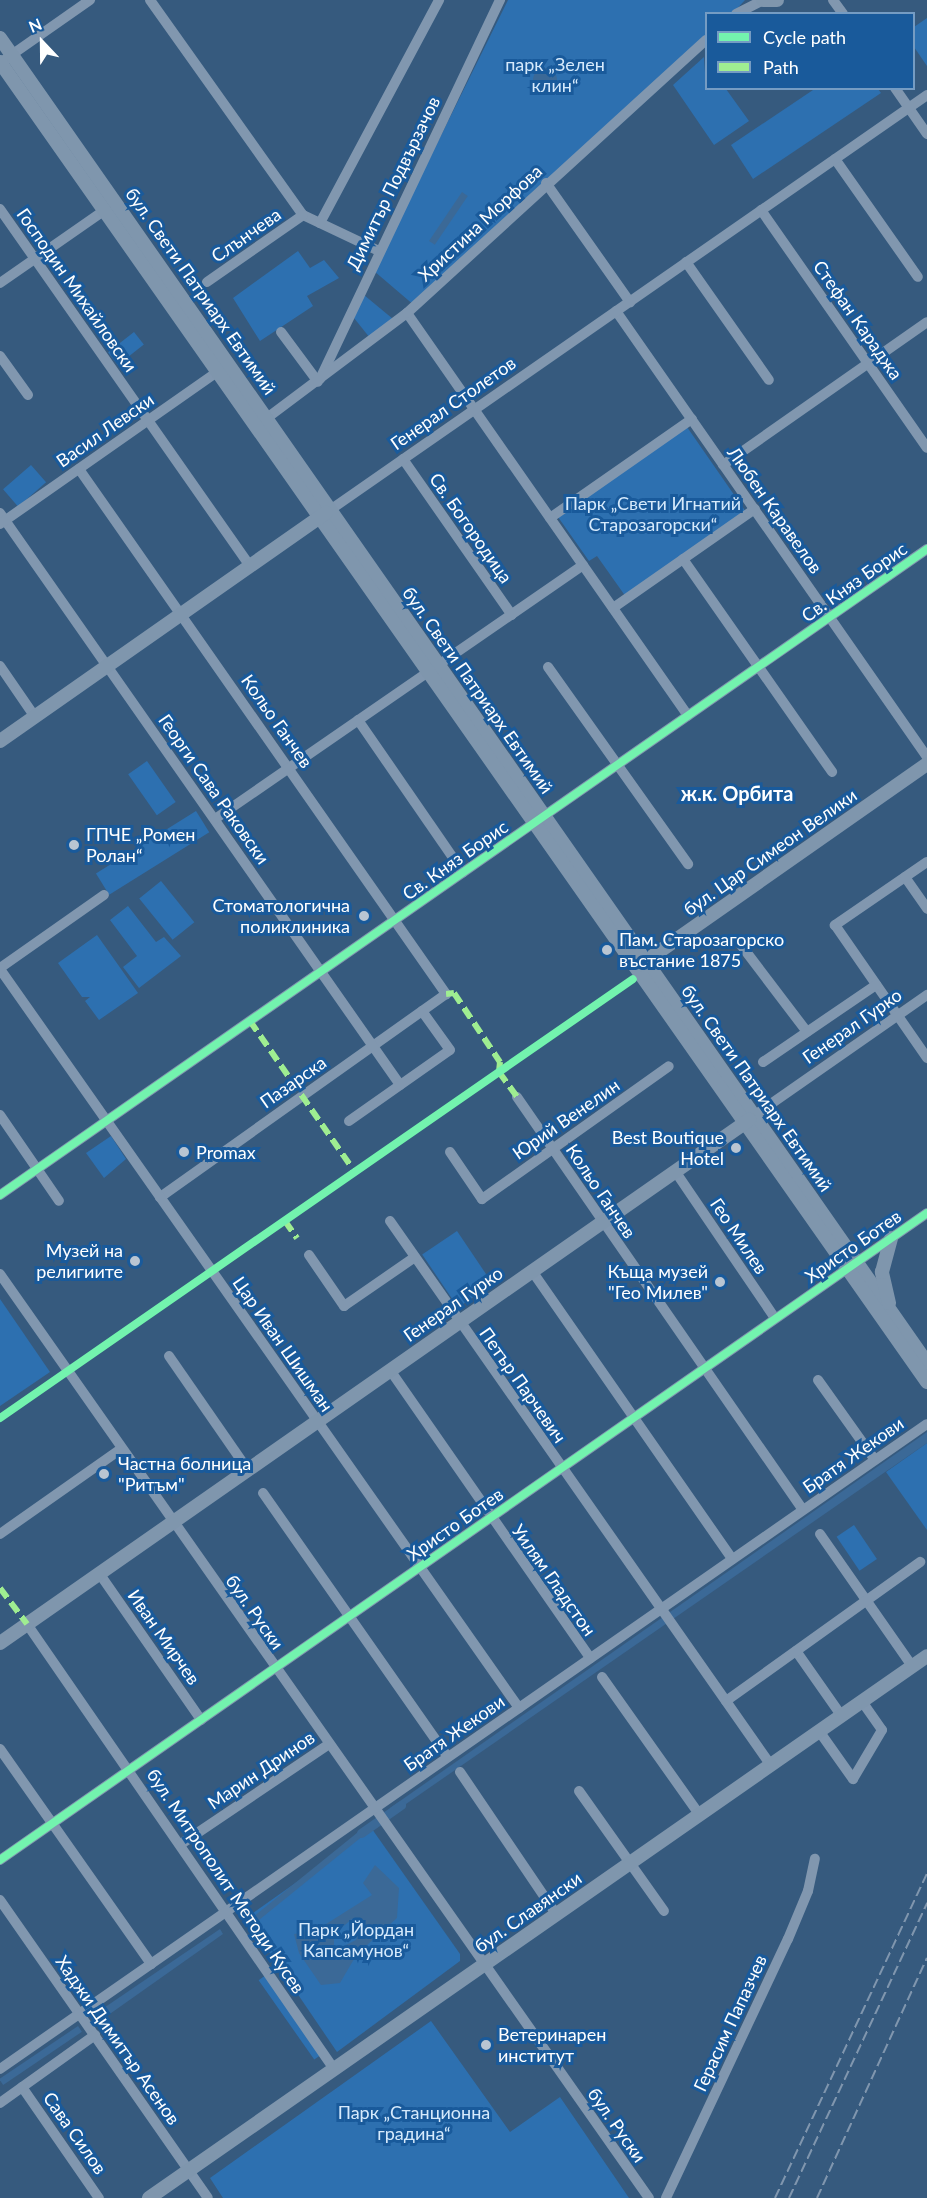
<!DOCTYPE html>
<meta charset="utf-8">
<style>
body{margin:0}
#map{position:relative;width:927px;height:2198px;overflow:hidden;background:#365a7e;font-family:Lato,sans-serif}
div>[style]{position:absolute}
.green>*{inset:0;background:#2d70b0;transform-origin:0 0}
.water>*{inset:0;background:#3b6997;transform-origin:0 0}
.round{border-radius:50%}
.canal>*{height:9px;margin:-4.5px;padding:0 4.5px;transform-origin:4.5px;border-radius:4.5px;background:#3b6997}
.minor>*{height:10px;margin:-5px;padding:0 5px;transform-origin:5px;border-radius:5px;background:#8197af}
.major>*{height:14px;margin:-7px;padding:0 7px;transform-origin:7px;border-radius:7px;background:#7f96ad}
.rail>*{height:2px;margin-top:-1px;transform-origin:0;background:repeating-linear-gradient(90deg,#8096ae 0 10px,transparent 0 14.5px)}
.quiet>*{height:6px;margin-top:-3px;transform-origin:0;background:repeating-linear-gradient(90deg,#9fed91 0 12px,transparent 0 18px)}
.cycleway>*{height:8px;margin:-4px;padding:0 4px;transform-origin:4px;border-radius:4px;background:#73f3ae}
.dots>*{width:16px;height:16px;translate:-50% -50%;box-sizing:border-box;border:3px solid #195a9b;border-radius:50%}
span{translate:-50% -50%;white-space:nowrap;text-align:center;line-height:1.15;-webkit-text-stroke:6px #195a9b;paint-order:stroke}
.park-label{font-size:18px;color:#d6eafc}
.street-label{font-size:18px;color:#fff}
.poi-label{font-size:18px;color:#fff}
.left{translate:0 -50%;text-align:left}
.right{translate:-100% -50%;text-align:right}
.neighbourhood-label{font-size:20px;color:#fff;font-weight:700}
.legend{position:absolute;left:705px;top:12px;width:210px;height:78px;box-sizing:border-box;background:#195a9b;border:2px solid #759cc3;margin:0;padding:8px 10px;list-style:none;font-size:18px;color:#fff}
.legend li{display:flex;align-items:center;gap:12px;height:30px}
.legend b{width:30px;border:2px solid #759cc3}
.north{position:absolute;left:12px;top:12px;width:60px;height:60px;-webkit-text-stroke:4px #195a9b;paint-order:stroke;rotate:338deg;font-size:16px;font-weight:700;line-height:24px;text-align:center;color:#fff}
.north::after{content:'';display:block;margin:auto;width:21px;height:27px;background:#fff;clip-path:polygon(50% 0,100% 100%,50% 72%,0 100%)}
</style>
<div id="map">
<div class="green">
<div style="clip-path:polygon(508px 0,745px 0,733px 13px,706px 14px,706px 38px,415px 306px,374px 271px)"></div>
<div style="clip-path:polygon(927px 18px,927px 66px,914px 47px,914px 27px)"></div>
<div style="clip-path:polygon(704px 57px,706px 88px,726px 89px,749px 121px,714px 145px,673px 85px)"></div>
<div style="clip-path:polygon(816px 88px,878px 89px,881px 93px,753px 179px,731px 145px)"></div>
<div style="clip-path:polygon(298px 251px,310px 268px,324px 260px,339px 278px,307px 296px,313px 306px,260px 341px,233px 298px)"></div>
<div style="clip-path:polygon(364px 295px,393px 319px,370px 338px,354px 318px)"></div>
<div style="left:134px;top:332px;width:16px;height:33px;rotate:52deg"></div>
<div style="clip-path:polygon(687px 427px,746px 512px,626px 597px,597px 556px,589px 561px,558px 517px)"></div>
<div style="left:31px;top:465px;width:23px;height:37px;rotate:49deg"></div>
<div style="left:147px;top:761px;width:50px;height:23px;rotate:55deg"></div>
<div style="left:196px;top:811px;width:25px;height:118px;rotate:58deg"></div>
<div style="left:161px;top:881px;width:53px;height:28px;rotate:51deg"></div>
<div style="clip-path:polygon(128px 906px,156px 942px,164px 937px,181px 956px,139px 988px,123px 967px,137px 956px,110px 920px)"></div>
<div style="clip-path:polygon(97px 935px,138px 993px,99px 1020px,85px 1001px,90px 997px,82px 997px,58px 963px)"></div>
<div style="clip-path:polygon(111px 1136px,126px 1159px,104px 1178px,86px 1153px)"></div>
<div style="left:457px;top:1231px;width:64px;height:42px;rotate:56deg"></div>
<div style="clip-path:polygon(0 1299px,50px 1372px,0 1406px)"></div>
<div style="clip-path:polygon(927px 1443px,927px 1530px,886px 1472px)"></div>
<div style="left:854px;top:1525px;width:41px;height:21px;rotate:56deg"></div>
<div style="clip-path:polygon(372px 1829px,460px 1954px,460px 1961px,337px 2052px,246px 1918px)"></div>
<div style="left:266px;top:1975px;width:97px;height:9px;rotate:55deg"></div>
<div style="clip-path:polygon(431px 2021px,510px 2132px,560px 2097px,629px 2198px,223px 2198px,210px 2178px)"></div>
</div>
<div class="water">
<div class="round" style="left:533px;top:68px;width:24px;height:24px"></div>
<div style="left:462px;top:192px;width:7px;height:59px;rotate:34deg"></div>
<div style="clip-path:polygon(927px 1432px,927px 1443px,393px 1813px,390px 1808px)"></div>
<div style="left:368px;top:1824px;width:6px;height:154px;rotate:51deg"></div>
<div style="clip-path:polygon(evenodd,375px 1865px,399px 1888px,397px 1918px,357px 1954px,340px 1983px,321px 1985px,299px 1953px,294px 1934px,315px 1931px,372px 1895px,363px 1883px,375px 1865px,352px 1919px,361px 1925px,356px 1940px,334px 1951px,334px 1934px,352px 1919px)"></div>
<div style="clip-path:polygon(220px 1929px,223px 1934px,97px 2023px,92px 2016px)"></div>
<div style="left:78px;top:2026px;width:7px;height:95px;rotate:56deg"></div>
</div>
<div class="canal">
<div style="left:361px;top:1833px;width:49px;rotate:-35deg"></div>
</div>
<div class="minor">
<div style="left:150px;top:0;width:264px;rotate:54.6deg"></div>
<div style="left:303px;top:215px;width:84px;rotate:25.3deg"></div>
<div style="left:833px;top:0;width:17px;rotate:54deg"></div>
<div style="left:736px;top:14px;width:31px;rotate:-27deg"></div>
<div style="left:0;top:63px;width:110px;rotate:-35deg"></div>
<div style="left:895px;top:88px;width:56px;rotate:55.2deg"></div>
<div style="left:835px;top:159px;width:144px;rotate:54.9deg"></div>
<div style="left:546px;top:183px;width:146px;rotate:54.8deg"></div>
<div style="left:0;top:209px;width:436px;rotate:55deg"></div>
<div style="left:761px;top:210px;width:290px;rotate:55.1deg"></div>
<div style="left:320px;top:223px;width:253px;rotate:-61.9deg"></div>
<div style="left:686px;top:262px;width:144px;rotate:54.9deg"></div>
<div style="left:207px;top:282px;width:117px;rotate:-34.9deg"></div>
<div style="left:0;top:283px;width:128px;rotate:-34.8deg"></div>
<div style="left:616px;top:311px;width:544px;rotate:55.11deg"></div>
<div style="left:407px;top:313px;width:491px;rotate:55.1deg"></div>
<div style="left:281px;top:332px;width:62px;rotate:53.5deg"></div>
<div style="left:0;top:356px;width:48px;rotate:54.3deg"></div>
<div style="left:320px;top:379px;width:420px;rotate:-64.6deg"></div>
<div style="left:267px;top:418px;width:175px;rotate:-36.9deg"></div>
<div style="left:407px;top:313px;width:405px;rotate:-42.4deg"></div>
<div style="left:403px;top:459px;width:190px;rotate:55.1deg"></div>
<div style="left:723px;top:465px;width:249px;rotate:-35deg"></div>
<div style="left:79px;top:469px;width:641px;rotate:55.04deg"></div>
<div style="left:446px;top:994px;width:351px;rotate:144.6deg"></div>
<div style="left:330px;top:510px;width:727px;rotate:-34.8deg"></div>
<div style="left:0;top:513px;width:698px;rotate:55.03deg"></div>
<div style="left:550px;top:518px;width:173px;rotate:-34.9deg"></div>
<div style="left:0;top:524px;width:272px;rotate:-35deg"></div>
<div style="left:683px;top:559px;width:260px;rotate:55deg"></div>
<div style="left:613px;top:608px;width:173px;rotate:-34.9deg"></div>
<div style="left:0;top:666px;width:62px;rotate:55.5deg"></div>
<div style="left:548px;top:667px;width:242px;rotate:54.6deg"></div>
<div style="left:358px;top:720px;width:185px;rotate:55.4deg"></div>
<div style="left:215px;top:819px;width:447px;rotate:-34.6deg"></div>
<div style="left:927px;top:862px;width:112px;rotate:145.6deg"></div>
<div style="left:835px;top:925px;width:162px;rotate:55.3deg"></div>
<div style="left:905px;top:877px;width:39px;rotate:55deg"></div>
<div style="left:741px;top:945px;width:109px;rotate:52.8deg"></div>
<div style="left:0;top:968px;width:127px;rotate:-35.1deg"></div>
<div style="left:0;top:969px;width:903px;rotate:54.92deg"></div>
<div style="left:763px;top:1062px;width:137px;rotate:-34.3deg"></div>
<div style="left:517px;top:1097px;width:502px;rotate:55.3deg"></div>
<div style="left:0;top:1115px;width:104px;rotate:55.5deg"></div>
<div style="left:755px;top:1115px;width:210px;rotate:-34.9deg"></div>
<div style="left:349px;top:1121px;width:123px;rotate:-35.1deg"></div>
<div style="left:450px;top:1050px;width:48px;rotate:-125.7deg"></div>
<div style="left:450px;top:1152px;width:57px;rotate:55.8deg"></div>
<div style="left:482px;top:1199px;width:229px;rotate:-35.4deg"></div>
<div style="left:675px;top:1171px;width:178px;rotate:55.8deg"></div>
<div style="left:0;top:1195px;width:1130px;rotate:-34.87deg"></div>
<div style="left:390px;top:1221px;width:663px;rotate:55.02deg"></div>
<div style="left:309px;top:1255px;width:62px;rotate:55.5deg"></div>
<div style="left:344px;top:1306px;width:86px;rotate:-34.6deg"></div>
<div style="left:532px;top:1271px;width:351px;rotate:55.2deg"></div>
<div style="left:0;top:1274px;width:1129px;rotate:54.92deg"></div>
<div style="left:169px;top:1356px;width:139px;rotate:55.3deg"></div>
<div style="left:390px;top:1370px;width:351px;rotate:55.2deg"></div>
<div style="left:818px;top:1380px;width:98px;rotate:54.5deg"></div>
<div style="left:263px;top:1493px;width:322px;rotate:55deg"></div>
<div style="left:0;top:1534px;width:148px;rotate:-35.1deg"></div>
<div style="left:820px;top:1534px;width:161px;rotate:55.1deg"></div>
<div style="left:99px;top:1573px;width:179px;rotate:55.2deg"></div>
<div style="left:27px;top:1624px;width:541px;rotate:55.4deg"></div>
<div style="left:796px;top:1651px;width:78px;rotate:54.9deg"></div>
<div style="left:602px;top:1677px;width:168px;rotate:54.7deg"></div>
<div style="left:726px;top:1701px;width:239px;rotate:-35.6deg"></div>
<div style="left:819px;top:1731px;width:59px;rotate:54.7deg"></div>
<div style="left:853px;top:1779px;width:57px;rotate:-59.4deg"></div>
<div style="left:882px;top:1730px;width:35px;rotate:-125deg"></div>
<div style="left:0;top:1749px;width:263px;rotate:54.9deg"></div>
<div style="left:460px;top:1772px;width:171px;rotate:55.9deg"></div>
<div style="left:579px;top:1791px;width:147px;rotate:54.7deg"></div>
<div style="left:181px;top:1844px;width:179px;rotate:-34deg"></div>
<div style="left:0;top:1860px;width:1130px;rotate:-34.91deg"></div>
<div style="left:0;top:1900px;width:363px;rotate:55.1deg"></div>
<div style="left:0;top:2069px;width:1129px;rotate:-34.83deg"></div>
<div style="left:22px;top:2087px;width:135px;rotate:55.3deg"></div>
<div style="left:0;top:2103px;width:117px;rotate:-35.6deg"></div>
<div style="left:666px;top:2198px;width:286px;rotate:-64.8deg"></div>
<div style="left:788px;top:1939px;width:52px;rotate:-67.4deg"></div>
<div style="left:808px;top:1891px;width:33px;rotate:-78deg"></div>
</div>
<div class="major">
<div style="left:763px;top:0;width:14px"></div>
<div style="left:0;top:38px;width:1617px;rotate:55.02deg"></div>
<div style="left:0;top:62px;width:1613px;rotate:54.92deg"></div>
<div style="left:0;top:741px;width:398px;rotate:-35deg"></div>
<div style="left:640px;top:965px;width:350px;rotate:-35deg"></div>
<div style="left:889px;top:1303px;width:32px;rotate:-103deg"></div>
<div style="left:882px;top:1272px;width:35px;rotate:-75deg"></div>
<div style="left:0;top:1643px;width:914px;rotate:-34.93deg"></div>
<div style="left:149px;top:2198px;width:948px;rotate:-34.86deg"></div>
</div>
<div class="rail">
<div style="left:775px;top:2198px;width:359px;rotate:-64.9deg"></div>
<div style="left:789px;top:2198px;width:326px;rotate:-64.9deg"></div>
<div style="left:817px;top:2198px;width:264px;rotate:-65.4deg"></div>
</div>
<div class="quiet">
<div style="left:446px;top:994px;width:8px;rotate:-7deg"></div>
<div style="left:454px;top:993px;width:83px;rotate:56.3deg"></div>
<div style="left:500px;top:1062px;width:10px;rotate:96deg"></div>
<div style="left:499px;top:1072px;width:31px;rotate:54deg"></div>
<div style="left:250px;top:1021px;width:184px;rotate:55.2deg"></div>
<div style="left:285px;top:1221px;width:21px;rotate:55deg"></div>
<div style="left:0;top:1588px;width:45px;rotate:53.1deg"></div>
</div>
<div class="cycleway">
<div style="left:0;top:1195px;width:1130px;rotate:-34.87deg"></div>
<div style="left:0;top:1418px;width:770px;rotate:-34.74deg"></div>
<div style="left:0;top:1860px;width:1130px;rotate:-34.91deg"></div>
</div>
<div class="dots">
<div style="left:74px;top:845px;background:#b9c5d2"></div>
<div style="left:364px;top:916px;background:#b9c5d2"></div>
<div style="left:607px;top:950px;background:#b9c5d2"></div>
<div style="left:736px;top:1148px;background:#b9c5d2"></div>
<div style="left:184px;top:1152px;background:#b9c5d2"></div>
<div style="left:135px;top:1261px;background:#b9c5d2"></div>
<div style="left:720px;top:1282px;background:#b9c5d2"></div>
<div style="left:104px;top:1474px;background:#b9c5d2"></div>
<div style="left:486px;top:2045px;background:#b9c5d2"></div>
</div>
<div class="park-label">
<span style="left:555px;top:75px">парк „Зелен<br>клин“</span>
<span style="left:653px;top:514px">Парк „Свети Игнатий<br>Старозагорски“</span>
<span style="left:356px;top:1940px">Парк „Йордан<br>Капсамунов“</span>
<span style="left:414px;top:2123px">Парк „Станционна<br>градина“</span>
</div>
<div class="street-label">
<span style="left:393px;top:183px;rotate:-64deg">Димитър Подвързачов</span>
<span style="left:480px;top:223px;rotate:-43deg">Христина Морфова</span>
<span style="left:246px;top:235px;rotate:-35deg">Слънчева</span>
<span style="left:77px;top:290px;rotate:55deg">Господин Михайловски</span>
<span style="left:201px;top:291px;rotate:55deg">бул. Свети Патриарх Евтимий</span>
<span style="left:858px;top:320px;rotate:55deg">Стефан Караджа</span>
<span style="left:453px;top:403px;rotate:-35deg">Генерал Столетов</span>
<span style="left:105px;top:430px;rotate:-35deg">Васил Левски</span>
<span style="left:775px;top:510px;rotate:55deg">Любен Каравелов</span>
<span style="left:471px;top:528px;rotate:55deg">Св. Богородица</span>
<span style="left:854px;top:582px;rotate:-35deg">Св. Княз Борис</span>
<span style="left:478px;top:690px;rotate:55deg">бул. Свети Патриарх Евтимий</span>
<span style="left:277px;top:721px;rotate:55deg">Кольо Ганчев</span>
<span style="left:214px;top:789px;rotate:55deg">Георги Сава Раковски</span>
<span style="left:770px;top:852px;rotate:-35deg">бул. Цар Симеон Велики</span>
<span style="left:455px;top:860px;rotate:-35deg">Св. Княз Борис</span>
<span style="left:852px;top:1026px;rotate:-35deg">Генерал Гурко</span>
<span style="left:293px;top:1082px;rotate:-35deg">Пазарска</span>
<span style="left:757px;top:1088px;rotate:55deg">бул. Свети Патриарх Евтимий</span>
<span style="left:566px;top:1119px;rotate:-35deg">Юрий Венелин</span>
<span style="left:601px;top:1191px;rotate:56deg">Кольо Ганчев</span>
<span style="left:739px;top:1236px;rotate:56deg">Гео Милев</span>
<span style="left:853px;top:1246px;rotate:-35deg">Христо Ботев</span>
<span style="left:453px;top:1304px;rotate:-35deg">Генерал Гурко</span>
<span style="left:283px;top:1344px;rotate:55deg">Цар Иван Шишман</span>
<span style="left:523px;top:1385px;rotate:55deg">Петър Парчевич</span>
<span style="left:853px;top:1455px;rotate:-35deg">Братя Жекови</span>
<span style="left:455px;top:1524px;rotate:-35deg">Христо Ботев</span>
<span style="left:554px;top:1580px;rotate:55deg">Уилям Гладстон</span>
<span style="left:255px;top:1612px;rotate:55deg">бул. Руски</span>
<span style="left:164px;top:1637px;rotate:55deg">Иван Мирчев</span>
<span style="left:454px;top:1733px;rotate:-35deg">Братя Жекови</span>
<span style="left:261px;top:1770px;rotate:-34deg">Марин Дринов</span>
<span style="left:226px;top:1881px;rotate:56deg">бул. Митрополит Методи Кусев</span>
<span style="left:528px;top:1912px;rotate:-35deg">бул. Славянски</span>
<span style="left:730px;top:2023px;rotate:-65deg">Герасим Папазчев</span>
<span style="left:118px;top:2040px;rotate:55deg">Хаджи Димитър Асенов</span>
<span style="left:617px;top:2125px;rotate:55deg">бул. Руски</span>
<span style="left:75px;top:2133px;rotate:55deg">Сава Силов</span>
</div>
<div class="poi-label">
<span class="left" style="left:86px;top:845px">ГПЧЕ „Ромен<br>Ролан“</span>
<span class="right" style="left:350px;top:916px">Стоматологична<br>поликлиника</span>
<span class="left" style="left:619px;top:950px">Пам. Старозагорско<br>въстание 1875</span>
<span class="right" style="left:724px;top:1148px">Best Boutique<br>Hotel</span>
<span class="left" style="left:196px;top:1152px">Promax</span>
<span class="right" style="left:123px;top:1261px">Музей на<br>религиите</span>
<span class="right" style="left:708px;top:1282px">Къща музей<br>"Гео Милев"</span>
<span class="left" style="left:118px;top:1474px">Частна болница<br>"Ритъм"</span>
<span class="left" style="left:498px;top:2045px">Ветеринарен<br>институт</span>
</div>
<div class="neighbourhood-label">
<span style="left:737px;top:793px">ж.к. Орбита</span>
</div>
<ul class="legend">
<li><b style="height:8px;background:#73f3ae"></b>Cycle path</li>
<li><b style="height:8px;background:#9fed91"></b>Path</li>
</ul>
<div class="north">N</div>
</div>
